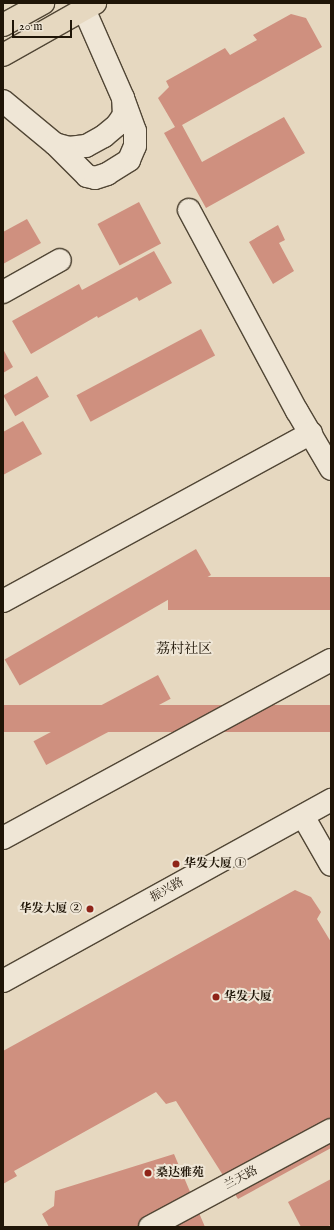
<!DOCTYPE html>
<meta charset="utf-8">
<style>
body{margin:0}
#map{position:relative;width:334px;height:1230px;overflow:hidden;background:#e6d8c0;font-family:"IM FELL English","Noto Serif SC",serif}
div>[style]{position:absolute}
.building>*{inset:0;background:#cf907f;transform-origin:0 0}
.roads{filter:drop-shadow(1px 0 #514635) drop-shadow(-1px 0 #514635) drop-shadow(0 1px #514635) drop-shadow(0 -1px #514635)}
.minor>*{height:22px;margin:-11px;padding:0 11px;transform-origin:11px;border-radius:11px;background:#efe6d6}
.major>*{height:22px;margin:-11px;padding:0 11px;transform-origin:11px;border-radius:11px;background:#e6d8c0}
.dots>*{width:11px;height:11px;translate:-50% -50%;box-sizing:border-box;border:2px solid #efe6d6;border-radius:50%}
span{translate:-50% -50%;white-space:nowrap;text-align:center;line-height:1.15;-webkit-text-stroke:4px #efe6d6;paint-order:stroke}
.poi-label{font-size:12px;color:#1f1507;font-weight:700}
.left{translate:0 -50%;text-align:left}
.right{translate:-100% -50%;text-align:right}
.street-label{font-size:12px;color:#1f1507}
.quarter-label{font-size:14px;color:#1f1507}
.frame{position:absolute;inset:0;border:4px solid #1f1507;pointer-events:none}
.scale{position:absolute;left:12px;top:20px;width:60px;height:18px;box-sizing:border-box;border:2px solid #1f1507;border-top:0;padding-left:5px;font-size:12px;line-height:14px;white-space:nowrap;color:#1f1507;-webkit-text-stroke:3px #efe6d6;paint-order:stroke}
</style>
<div id="map">
<div class="building">
<div style="clip-path:polygon(291px 14px,306px 18px,322px 47px,182px 125px,202px 162px,284px 117px,305px 153px,206px 208px,164px 133px,175px 127px,158px 98px,169px 87px,166px 81px,225px 48px,230px 55px,257px 40px,253px 35px)"></div>
<div style="left:139px;top:202px;width:47px;height:47px;rotate:62deg"></div>
<div style="clip-path:polygon(27px 219px,41px 243px,3px 264px,3px 232px)"></div>
<div style="clip-path:polygon(278px 225px,285px 240px,279px 243px,294px 271px,273px 284px,249px 242px)"></div>
<div style="clip-path:polygon(154px 251px,172px 283px,139px 301px,137px 297px,98px 318px,97px 316px,31px 354px,12px 321px,79px 284px,82px 290px)"></div>
<div style="left:201px;top:329px;width:30px;height:141px;rotate:62deg"></div>
<div style="clip-path:polygon(3px 349px,13px 367px,3px 373px)"></div>
<div style="left:37px;top:376px;width:24px;height:39px;rotate:60deg"></div>
<div style="clip-path:polygon(23px 421px,42px 454px,3px 475px,3px 432px)"></div>
<div style="left:196px;top:549px;width:30px;height:221px;rotate:60deg"></div>
<div style="left:331px;top:577px;width:33px;height:163px;rotate:90deg"></div>
<div style="left:158px;top:675px;width:27px;height:141px;rotate:62deg"></div>
<div style="left:331px;top:705px;width:27px;height:375px;rotate:90deg"></div>
<div style="clip-path:polygon(295px 890px,311px 897px,321px 912px,317px 919px,331px 942px,331px 1148px,238px 1199px,176px 1101px,166px 1104px,156px 1092px,14px 1171px,17px 1176px,3px 1184px,3px 1051px)"></div>
<div style="clip-path:polygon(174px 1154px,205px 1227px,49px 1227px,42px 1214px,54px 1206px,55px 1191px)"></div>
<div style="clip-path:polygon(331px 1179px,331px 1225px,326px 1227px,301px 1227px,288px 1202px)"></div>
</div>
<div class="roads">
<div class="minor">
<div style="left:3px;top:101px;width:67px;rotate:39.6deg"></div>
<div style="left:55px;top:144px;width:15px;rotate:16deg"></div>
<div style="left:69px;top:148px;width:17px;rotate:-7deg"></div>
<div style="left:86px;top:146px;width:21px;rotate:-29deg"></div>
<div style="left:104px;top:136px;width:17px;rotate:-40deg"></div>
<div style="left:117px;top:125px;width:12px;rotate:-55deg"></div>
<div style="left:124px;top:115px;width:17px;rotate:-93deg"></div>
<div style="left:123px;top:98px;width:97px;rotate:-113.7deg"></div>
<div style="left:55px;top:144px;width:45px;rotate:45deg"></div>
<div style="left:87px;top:176px;width:8px;rotate:14deg"></div>
<div style="left:95px;top:178px;width:13px;rotate:-18deg"></div>
<div style="left:107px;top:174px;width:26px;rotate:-32deg"></div>
<div style="left:129px;top:160px;width:15px;rotate:-67deg"></div>
<div style="left:135px;top:146px;width:15px;rotate:-90deg"></div>
<div style="left:135px;top:131px;width:32px;rotate:-110deg"></div>
<div style="left:189px;top:210px;width:228px;rotate:61.8deg"></div>
<div style="left:297px;top:411px;width:67px;rotate:59.6deg"></div>
<div style="left:3px;top:292px;width:65px;rotate:-29.3deg"></div>
<div style="left:3px;top:601px;width:351px;rotate:-28.6deg"></div>
<div style="left:303px;top:816px;width:56px;rotate:60.3deg"></div>
<div style="left:3px;top:838px;width:373px;rotate:-28.5deg"></div>
<div style="left:3px;top:981px;width:375px;rotate:-28.9deg"></div>
<div style="left:150px;top:1227px;width:205px;rotate:-28.2deg"></div>
</div>
<div class="major">
<div style="left:3px;top:25px;width:46px;rotate:-28.8deg"></div>
<div style="left:3px;top:55px;width:106px;rotate:-29.5deg"></div>
</div>
</div>
<div class="dots">
<div style="left:176px;top:864px;background:#8f2418"></div>
<div style="left:90px;top:909px;background:#8f2418"></div>
<div style="left:216px;top:997px;background:#8f2418"></div>
<div style="left:148px;top:1173px;background:#8f2418"></div>
</div>
<div class="poi-label">
<span class="left" style="left:184px;top:864px">华发大厦 ①</span>
<span class="right" style="left:82px;top:909px">华发大厦 ②</span>
<span class="left" style="left:224px;top:997px">华发大厦</span>
<span class="left" style="left:156px;top:1173px">桑达雅苑</span>
</div>
<div class="street-label">
<span style="left:167px;top:890px;rotate:-29deg">振兴路</span>
<span style="left:241px;top:1178px;rotate:-28deg">兰天路</span>
</div>
<div class="quarter-label">
<span style="left:184px;top:649px">荔村社区</span>
</div>
<div class="frame"></div>
<div class="scale">20 m</div>
</div>
